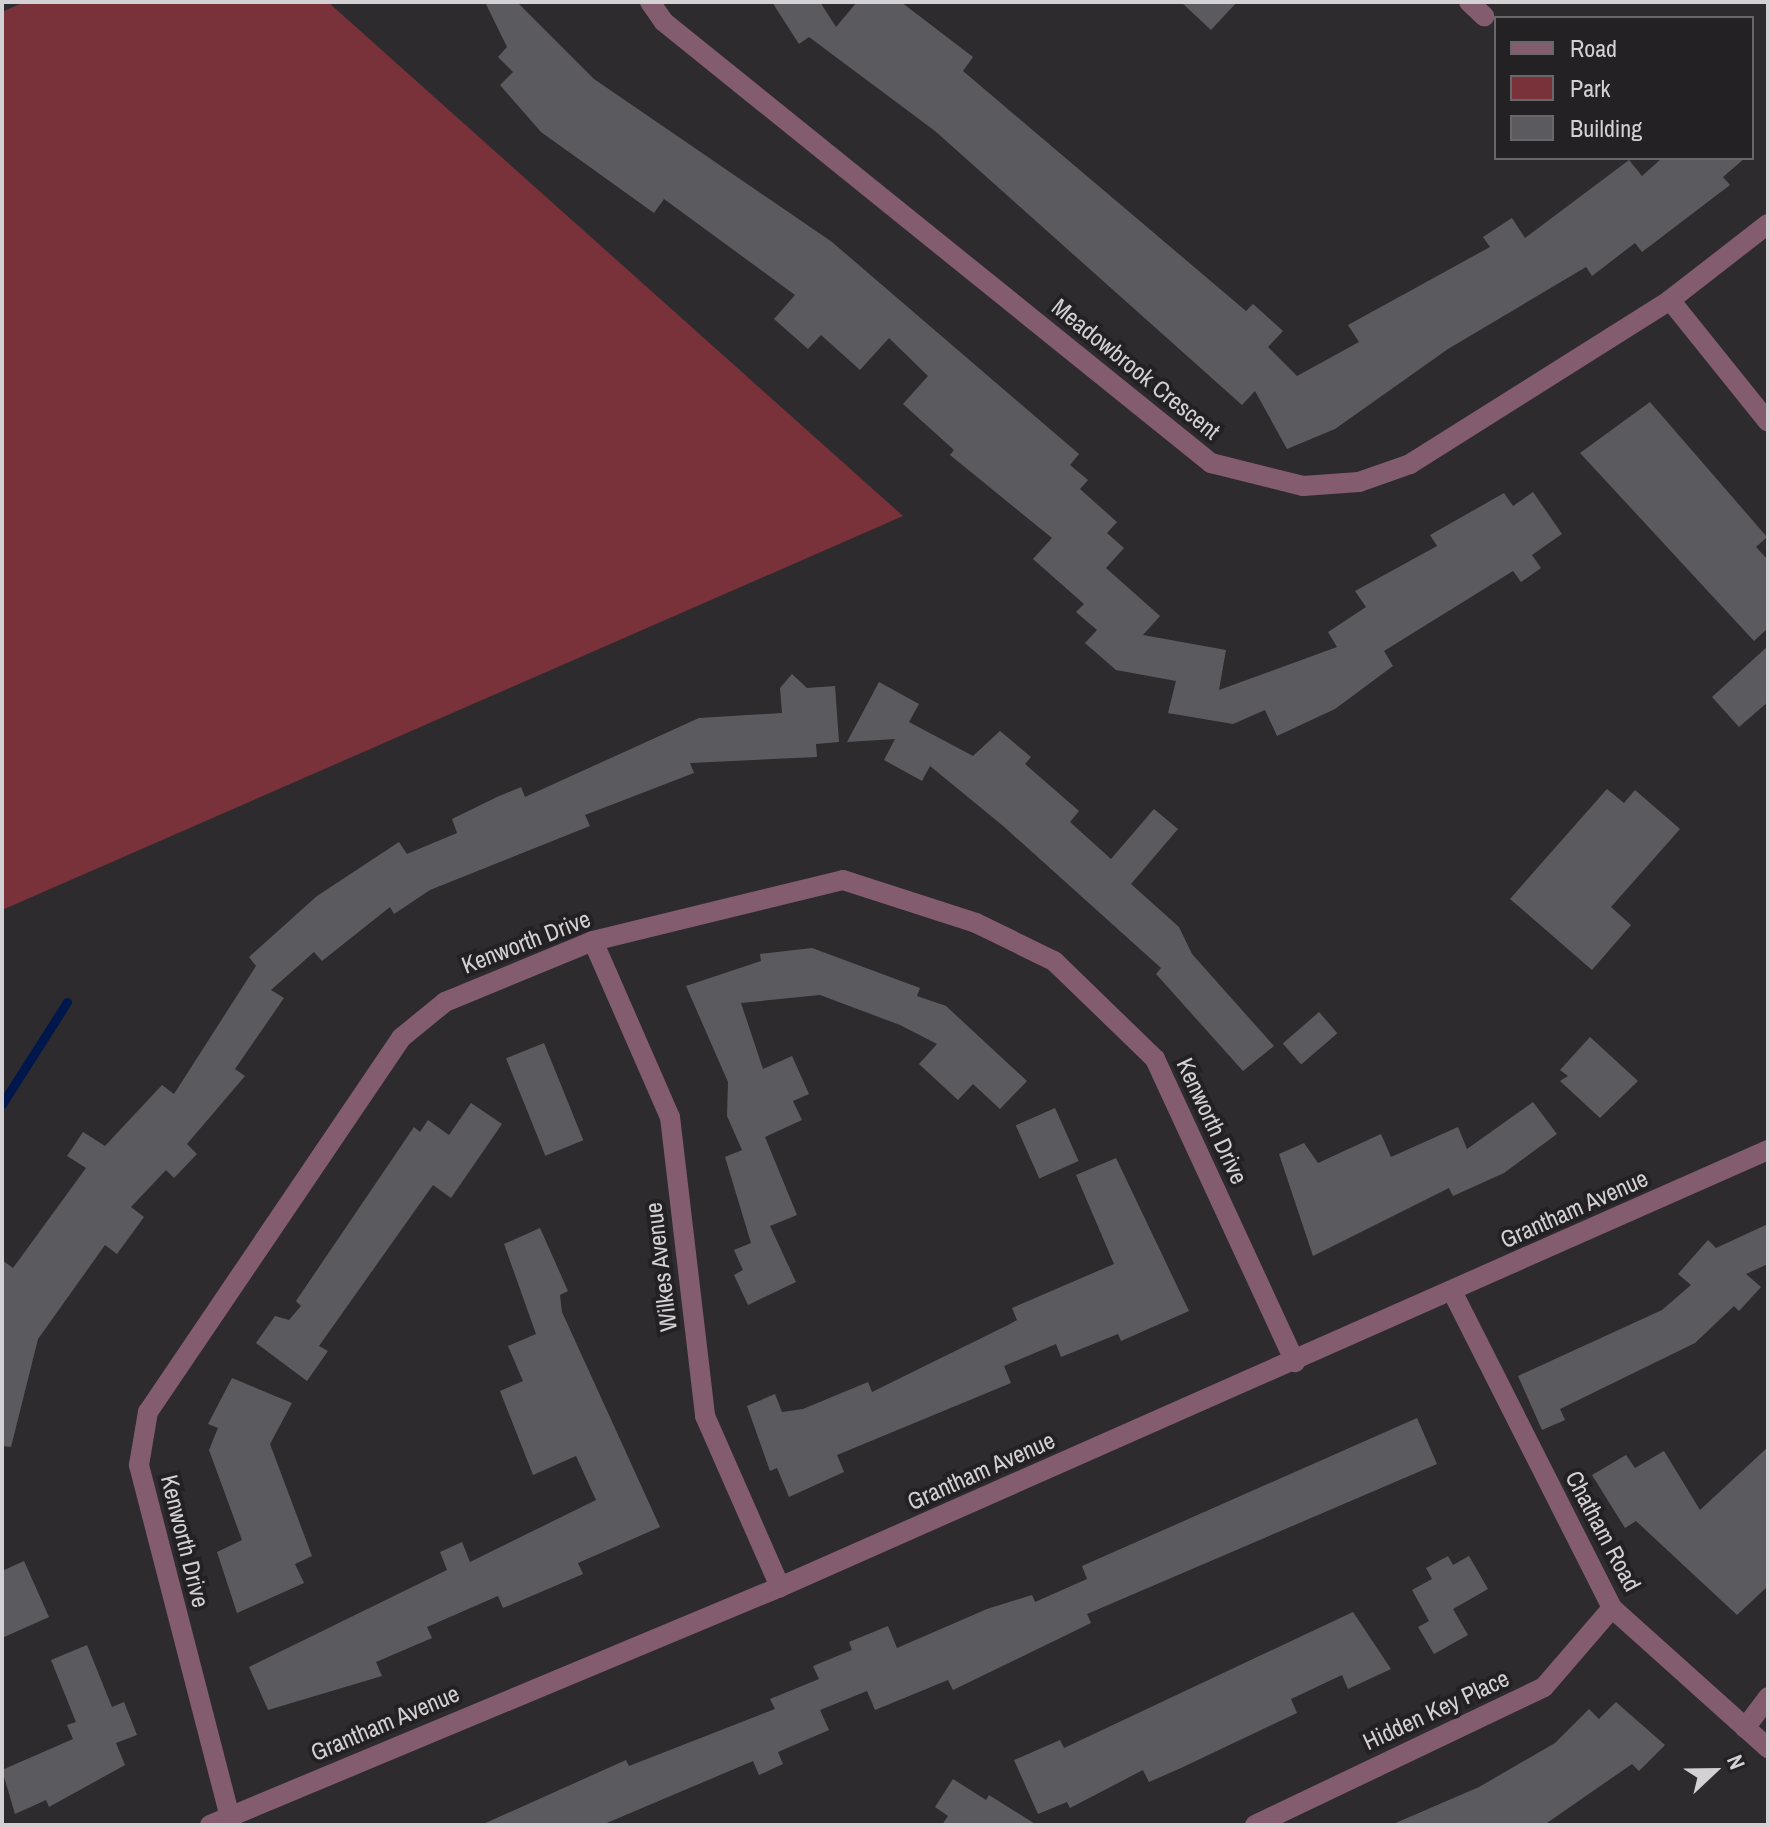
<!DOCTYPE html>
<style>
body{margin:0}
#map{position:relative;width:1770px;height:1827px;overflow:hidden;background:#2e2b2e;font-family:"Archivo Narrow",sans-serif}
div>[style]{position:absolute}
.green>*{inset:0;background:#793239}
.stream>*{height:9px;margin:-4.5px;padding:0 4.5px;transform-origin:4.5px;border-radius:4.5px;background:#00174b}
.building>*{inset:0;background:#5b5b5f;transform-origin:0 0}
.minor>*{height:20px;margin:-10px;padding:0 10px;transform-origin:10px;border-radius:10px;background:#835c70}
span{translate:-50% -50%;white-space:nowrap;text-align:center;line-height:1.15;-webkit-text-stroke:8px #242125;paint-order:stroke}
.street-label{font-size:24px;color:#d3d1d3}
.frame{position:absolute;inset:0;border:4px solid #d3d1d3;pointer-events:none}
.legend{position:absolute;left:1494px;top:16px;width:260px;height:144px;box-sizing:border-box;background:#242125;border:2px solid #6a676b;margin:0;padding:10px 14px;list-style:none;font-size:24px;color:#d3d1d3}
.legend li{display:flex;align-items:center;gap:16px;height:40px}
.legend b{width:40px;border:2px solid #6a676b}
.north{position:absolute;left:1674px;top:1731px;width:80px;height:80px;-webkit-text-stroke:6px #242125;paint-order:stroke;rotate:68deg;font-size:22px;font-weight:700;line-height:32px;text-align:center;color:#d3d1d3}
.north::after{content:'';display:block;margin:auto;width:28px;height:36px;background:#d3d1d3;clip-path:polygon(50% 0,100% 100%,50% 72%,0 100%)}
</style>
<div id="map">
<div class="green">
<div style="clip-path:polygon(24px 2px,328px 2px,903px 516px,2px 910px,2px 12px)"></div>
</div>
<div class="stream">
<div style="left:2px;top:1104px;width:121px;rotate:-57.5deg"></div>
</div>
<div class="building">
<div style="clip-path:polygon(485px 2px,517px 2px,594px 79px,832px 242px,1079px 454px,1070px 465px,1088px 480px,1080px 489px,1117px 522px,1107px 533px,1124px 548px,1106px 568px,1160px 616px,1143px 635px,1226px 650px,1219px 690px,1337px 647px,1328px 632px,1366px 607px,1355px 591px,1437px 546px,1430px 535px,1504px 493px,1513px 506px,1533px 492px,1562px 534px,1532px 555px,1541px 568px,1521px 582px,1513px 571px,1384px 651px,1393px 666px,1335px 709px,1277px 736px,1265px 710px,1233px 724px,1168px 713px,1176px 681px,1116px 670px,1085px 643px,1097px 630px,1076px 612px,1084px 604px,1033px 559px,1052px 538px,950px 455px,954px 450px,903px 404px,928px 376px,889px 338px,860px 370px,821px 335px,808px 349px,774px 319px,795px 295px,664px 199px,654px 213px,541px 132px,500px 85px,513px 72px,498px 57px,507px 47px)"></div>
<div style="clip-path:polygon(772px 2px,820px 2px,836px 27px,857px 2px,901px 2px,973px 57px,963px 71px,1246px 311px,1253px 304px,1283px 331px,1268px 347px,1297px 376px,1359px 342px,1348px 325px,1490px 247px,1483px 237px,1512px 218px,1525px 238px,1629px 160px,1642px 176px,1662px 158px,1745px 158px,1723px 177px,1730px 185px,1642px 252px,1635px 243px,1592px 276px,1586px 267px,1448px 349px,1335px 429px,1287px 449px,1255px 391px,1242px 405px,935px 131px,809px 37px,799px 44px)"></div>
<div style="clip-path:polygon(1181px 2px,1237px 2px,1211px 30px)"></div>
<div style="clip-path:polygon(1650px 402px,1767px 537px,1756px 547px,1768px 560px,1768px 628px,1754px 641px,1580px 453px)"></div>
<div style="clip-path:polygon(1768px 646px,1768px 702px,1739px 727px,1712px 697px)"></div>
<div style="clip-path:polygon(792px 674px,807px 688px,835px 686px,839px 742px,816px 744px,817px 757px,690px 763px,694px 773px,585px 815px,590px 826px,430px 890px,394px 914px,390px 907px,322px 961px,314px 952px,271px 990px,284px 998px,235px 1069px,245px 1076px,187px 1144px,197px 1154px,174px 1178px,166px 1170px,131px 1207px,144px 1217px,117px 1254px,105px 1245px,38px 1339px,11px 1447px,2px 1446px,2px 1260px,13px 1268px,86px 1168px,67px 1156px,83px 1132px,105px 1146px,162px 1085px,174px 1094px,256px 966px,249px 957px,317px 896px,399px 842px,407px 854px,457px 833px,452px 819px,497px 797px,521px 787px,525px 797px,699px 718px,782px 713px,780px 688px)"></div>
<div style="clip-path:polygon(879px 682px,919px 704px,909px 722px,973px 756px,1000px 731px,1031px 757px,1025px 764px,1079px 811px,1070px 822px,1111px 859px,1154px 809px,1178px 829px,1131px 884px,1179px 927px,1192px 954px,1274px 1046px,1243px 1071px,1156px 974px,1161px 968px,1002px 825px,930px 766px,922px 781px,884px 760px,895px 739px,847px 742px)"></div>
<div style="clip-path:polygon(1607px 789px,1624px 803px,1635px 790px,1680px 829px,1611px 907px,1631px 925px,1592px 970px,1510px 899px)"></div>
<div style="clip-path:polygon(812px 948px,920px 988px,917px 996px,946px 1006px,1027px 1081px,1000px 1109px,973px 1084px,958px 1100px,919px 1064px,937px 1044px,900px 1025px,820px 995px,741px 1003px,763px 1069px,792px 1056px,809px 1094px,793px 1101px,802px 1120px,765px 1137px,797px 1215px,770px 1226px,796px 1282px,748px 1305px,734px 1275px,743px 1270px,734px 1250px,751px 1243px,725px 1157px,742px 1150px,727px 1116px,728px 1082px,686px 986px,761px 961px,760px 954px)"></div>
<div style="left:1319px;top:1012px;width:28px;height:48px;rotate:49deg"></div>
<div style="clip-path:polygon(1590px 1037px,1638px 1081px,1600px 1118px,1560px 1081px,1568px 1076px,1560px 1070px)"></div>
<div style="left:544px;top:1043px;width:105px;height:41px;rotate:68deg"></div>
<div style="clip-path:polygon(1533px 1102px,1557px 1134px,1504px 1173px,1453px 1196px,1449px 1188px,1313px 1256px,1279px 1154px,1304px 1143px,1318px 1163px,1381px 1134px,1391px 1157px,1458px 1127px,1467px 1149px)"></div>
<div style="clip-path:polygon(471px 1103px,502px 1124px,451px 1198px,433px 1185px,319px 1346px,328px 1351px,307px 1381px,256px 1343px,275px 1316px,289px 1320px,301px 1306px,296px 1301px,414px 1127px,420px 1132px,428px 1120px,449px 1135px)"></div>
<div style="left:1055px;top:1108px;width:58px;height:43px;rotate:66deg"></div>
<div style="clip-path:polygon(1116px 1158px,1189px 1311px,1121px 1341px,1118px 1334px,1061px 1357px,1056px 1344px,1004px 1366px,1011px 1383px,837px 1455px,844px 1472px,789px 1497px,777px 1468px,770px 1471px,747px 1406px,775px 1394px,782px 1412px,803px 1409px,868px 1382px,872px 1392px,1010px 1324px,1017px 1320px,1012px 1308px,1114px 1264px,1076px 1175px)"></div>
<div style="clip-path:polygon(1768px 1224px,1768px 1264px,1746px 1274px,1761px 1287px,1739px 1311px,1734px 1306px,1695px 1343px,1560px 1409px,1565px 1420px,1542px 1430px,1518px 1376px,1662px 1310px,1691px 1285px,1678px 1274px,1708px 1240px,1716px 1248px)"></div>
<div style="clip-path:polygon(540px 1228px,568px 1291px,560px 1295px,562px 1312px,660px 1527px,578px 1563px,583px 1574px,503px 1608px,498px 1596px,427px 1627px,432px 1638px,376px 1662px,382px 1676px,268px 1710px,249px 1667px,447px 1570px,440px 1552px,462px 1542px,470px 1562px,596px 1500px,576px 1456px,533px 1475px,500px 1391px,523px 1381px,508px 1346px,536px 1334px,504px 1244px)"></div>
<div style="clip-path:polygon(232px 1378px,292px 1403px,270px 1444px,312px 1556px,295px 1564px,304px 1583px,237px 1613px,217px 1552px,242px 1540px,209px 1450px,218px 1428px,208px 1424px)"></div>
<div style="clip-path:polygon(1417px 1418px,1437px 1464px,1087px 1614px,1091px 1623px,953px 1690px,948px 1680px,875px 1710px,867px 1691px,820px 1710px,829px 1730px,778px 1752px,783px 1764px,759px 1775px,753px 1761px,602px 1825px,481px 1825px,626px 1760px,629px 1766px,775px 1709px,770px 1699px,819px 1679px,813px 1666px,852px 1650px,849px 1642px,888px 1626px,897px 1648px,987px 1609px,1032px 1595px,1035px 1602px,1087px 1579px,1082px 1566px)"></div>
<div style="clip-path:polygon(1768px 1447px,1768px 1586px,1737px 1615px,1636px 1521px,1625px 1528px,1592px 1475px,1626px 1455px,1635px 1468px,1664px 1451px,1700px 1510px)"></div>
<div style="clip-path:polygon(1448px 1556px,1453px 1565px,1469px 1556px,1488px 1589px,1453px 1609px,1468px 1635px,1434px 1654px,1418px 1627px,1429px 1621px,1412px 1590px,1432px 1579px,1426px 1568px)"></div>
<div style="clip-path:polygon(24px 1561px,49px 1617px,2px 1638px,2px 1571px)"></div>
<div style="clip-path:polygon(1353px 1612px,1391px 1669px,1348px 1689px,1342px 1675px,1291px 1699px,1297px 1713px,1181px 1768px,1149px 1782px,1143px 1770px,1070px 1808px,1067px 1802px,1038px 1814px,1014px 1760px,1060px 1740px,1064px 1748px)"></div>
<div style="clip-path:polygon(87px 1645px,112px 1707px,124px 1702px,137px 1735px,116px 1743px,125px 1765px,49px 1807px,46px 1800px,15px 1814px,2px 1770px,73px 1739px,67px 1725px,76px 1722px,51px 1660px)"></div>
<div style="clip-path:polygon(1616px 1702px,1665px 1745px,1639px 1771px,1632px 1764px,1544px 1825px,1391px 1825px,1479px 1787px,1555px 1743px,1589px 1709px,1599px 1719px)"></div>
<div style="clip-path:polygon(953px 1779px,986px 1800px,989px 1795px,1037px 1825px,942px 1825px,948px 1816px,935px 1807px)"></div>
</div>
<div class="minor">
<div style="left:650px;top:2px;width:24px;rotate:55deg"></div>
<div style="left:664px;top:22px;width:703px;rotate:38.88deg"></div>
<div style="left:1211px;top:463px;width:95px;rotate:14deg"></div>
<div style="left:1303px;top:486px;width:56px;rotate:-4.1deg"></div>
<div style="left:1359px;top:482px;width:54px;rotate:-19.4deg"></div>
<div style="left:1410px;top:464px;width:307px;rotate:-32.2deg"></div>
<div style="left:1670px;top:300px;width:124px;rotate:-37.8deg"></div>
<div style="left:1469px;top:2px;width:21px;rotate:43deg"></div>
<div style="left:1670px;top:300px;width:156px;rotate:51.2deg"></div>
<div style="left:593px;top:941px;width:192px;rotate:66.4deg"></div>
<div style="left:670px;top:1117px;width:301px;rotate:83.3deg"></div>
<div style="left:705px;top:1416px;width:187px;rotate:66.3deg"></div>
<div style="left:1453px;top:1293px;width:353px;rotate:63.2deg"></div>
<div style="left:1612px;top:1608px;width:210px;rotate:41.9deg"></div>
<div style="left:1745px;top:1728px;width:39px;rotate:-53deg"></div>
<div style="left:210px;top:1825px;width:618px;rotate:-22.66deg"></div>
<div style="left:780px;top:1587px;width:1080px;rotate:-23.86deg"></div>
<div style="left:232px;top:1825px;width:372px;rotate:-104.5deg"></div>
<div style="left:139px;top:1465px;width:54px;rotate:-80.4deg"></div>
<div style="left:148px;top:1412px;width:452px;rotate:-55.9deg"></div>
<div style="left:401px;top:1038px;width:57px;rotate:-39.3deg"></div>
<div style="left:445px;top:1002px;width:160px;rotate:-22.4deg"></div>
<div style="left:593px;top:941px;width:257px;rotate:-13.7deg"></div>
<div style="left:843px;top:880px;width:140px;rotate:17.9deg"></div>
<div style="left:976px;top:923px;width:87px;rotate:26deg"></div>
<div style="left:1054px;top:961px;width:141px;rotate:44.1deg"></div>
<div style="left:1155px;top:1059px;width:334px;rotate:65.2deg"></div>
<div style="left:1255px;top:1825px;width:320px;rotate:-25.5deg"></div>
<div style="left:1544px;top:1687px;width:104px;rotate:-49.3deg"></div>
</div>
<div class="street-label">
<span style="left:1136px;top:369px;rotate:39deg">Meadowbrook Crescent</span>
<span style="left:526px;top:942px;rotate:-21deg">Kenworth Drive</span>
<span style="left:1212px;top:1121px;rotate:65deg">Kenworth Drive</span>
<span style="left:1574px;top:1209px;rotate:-24deg">Grantham Avenue</span>
<span style="left:661px;top:1267px;rotate:-97deg">Wilkes Avenue</span>
<span style="left:981px;top:1471px;rotate:-24deg">Grantham Avenue</span>
<span style="left:1603px;top:1531px;rotate:62deg">Chatham Road</span>
<span style="left:185px;top:1541px;rotate:76deg">Kenworth Drive</span>
<span style="left:1436px;top:1710px;rotate:-25deg">Hidden Key Place</span>
<span style="left:385px;top:1723px;rotate:-23deg">Grantham Avenue</span>
</div>
<div class="frame"></div>
<ul class="legend">
<li><b style="height:10px;background:#835c70"></b>Road</li>
<li><b style="height:22px;background:#793239"></b>Park</li>
<li><b style="height:22px;background:#5b5b5f"></b>Building</li>
</ul>
<div class="north">N</div>
</div>
